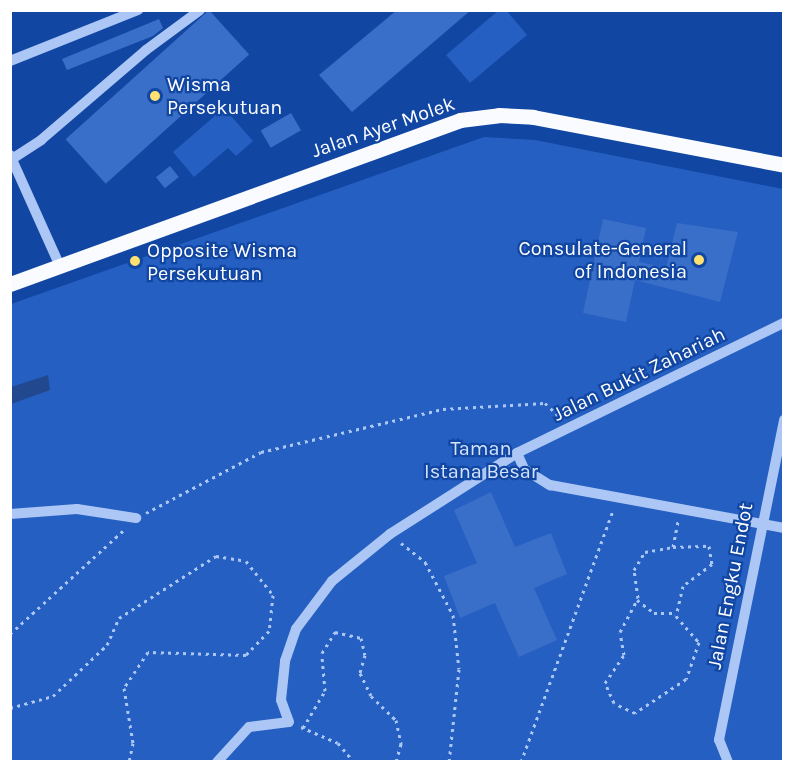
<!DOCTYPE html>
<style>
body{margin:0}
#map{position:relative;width:794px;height:772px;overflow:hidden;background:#1146a3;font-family:Karla,sans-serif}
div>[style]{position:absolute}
.green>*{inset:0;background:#245fc1}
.water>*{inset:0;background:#224990}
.building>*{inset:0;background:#3a6fc9;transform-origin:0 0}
.path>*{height:3px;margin-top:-1.5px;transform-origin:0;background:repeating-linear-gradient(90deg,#acc7f5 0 3px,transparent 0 7.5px)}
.minor>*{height:10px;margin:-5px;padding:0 5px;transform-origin:5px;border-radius:5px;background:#acc7f5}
.major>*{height:15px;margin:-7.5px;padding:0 7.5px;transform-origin:7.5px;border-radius:7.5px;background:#fafbff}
.dots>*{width:16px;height:16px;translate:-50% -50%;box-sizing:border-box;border:3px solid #1146a3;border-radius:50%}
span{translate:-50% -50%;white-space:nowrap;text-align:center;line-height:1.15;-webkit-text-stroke:4.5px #1146a3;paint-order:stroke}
.poi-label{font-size:20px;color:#fff}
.left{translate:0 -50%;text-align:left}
.right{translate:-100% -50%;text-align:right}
.street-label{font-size:20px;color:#fff}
.park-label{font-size:20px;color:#d5e4fe}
.frame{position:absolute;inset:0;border:12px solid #fff;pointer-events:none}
</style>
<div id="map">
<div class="green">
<div style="clip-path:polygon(499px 10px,507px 11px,527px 35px,470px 83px,446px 55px)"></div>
<div style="clip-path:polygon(224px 108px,253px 141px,236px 156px,228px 148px,194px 177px,173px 152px)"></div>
<div style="clip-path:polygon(484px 137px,535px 140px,783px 189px,783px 761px,11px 762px,11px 304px)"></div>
</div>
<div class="water">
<div style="clip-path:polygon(48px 375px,50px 390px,11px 404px,11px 387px)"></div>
</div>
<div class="building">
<div style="left:209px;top:10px;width:60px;height:193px;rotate:48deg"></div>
<div style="clip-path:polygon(397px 10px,471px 10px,352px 112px,319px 75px)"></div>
<div style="clip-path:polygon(159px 19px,163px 28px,153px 36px,67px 70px,62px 59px)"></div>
<div style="left:291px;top:113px;width:20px;height:35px;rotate:60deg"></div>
<div style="left:170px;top:166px;width:14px;height:18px;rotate:51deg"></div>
<div style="clip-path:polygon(603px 219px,646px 228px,639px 262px,666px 268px,677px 223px,738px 232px,720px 302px,635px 280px,626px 322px,583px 313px)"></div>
<div style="clip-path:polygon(491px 492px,515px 547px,551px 533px,567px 574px,534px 588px,557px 640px,519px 657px,495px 603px,460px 618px,444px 576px,477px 563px,454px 510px)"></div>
</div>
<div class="path">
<div style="left:146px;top:513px;width:130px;rotate:-27.9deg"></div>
<div style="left:261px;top:452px;width:187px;rotate:-13.3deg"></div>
<div style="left:443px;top:409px;width:102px;rotate:-3.4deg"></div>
<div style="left:545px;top:403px;width:21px;rotate:43deg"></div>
<div style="left:401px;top:543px;width:31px;rotate:38deg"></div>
<div style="left:425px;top:562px;width:60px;rotate:62.2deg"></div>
<div style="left:453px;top:615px;width:54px;rotate:83.7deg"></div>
<div style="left:459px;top:669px;width:94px;rotate:96.1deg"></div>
<div style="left:673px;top:547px;width:36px;rotate:-2deg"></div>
<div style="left:709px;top:546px;width:18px;rotate:81deg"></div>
<div style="left:712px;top:564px;width:36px;rotate:143deg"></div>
<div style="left:683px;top:586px;width:31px;rotate:103deg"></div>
<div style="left:676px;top:616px;width:35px;rotate:49deg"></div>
<div style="left:699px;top:642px;width:39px;rotate:109deg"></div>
<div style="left:686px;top:679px;width:61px;rotate:146.3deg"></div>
<div style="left:635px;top:713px;width:23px;rotate:-155deg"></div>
<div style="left:614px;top:703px;width:22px;rotate:-114deg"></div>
<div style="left:605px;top:683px;width:34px;rotate:-56deg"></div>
<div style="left:624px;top:655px;width:23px;rotate:-100deg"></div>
<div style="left:620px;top:632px;width:38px;rotate:-62deg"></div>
<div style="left:638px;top:598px;width:28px;rotate:-98deg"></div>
<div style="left:634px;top:570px;width:21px;rotate:-59deg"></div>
<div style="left:645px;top:552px;width:28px;rotate:-10deg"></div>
<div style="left:673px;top:547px;width:26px;rotate:-79deg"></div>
<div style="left:637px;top:600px;width:21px;rotate:37deg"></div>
<div style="left:654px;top:613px;width:22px"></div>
<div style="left:10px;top:634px;width:154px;rotate:-42.4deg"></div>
<div style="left:10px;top:708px;width:45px;rotate:-15.6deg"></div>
<div style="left:53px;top:696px;width:74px;rotate:-43.4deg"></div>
<div style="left:107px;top:645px;width:30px;rotate:-66deg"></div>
<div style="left:119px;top:618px;width:115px;rotate:-32.6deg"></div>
<div style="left:216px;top:556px;width:30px;rotate:9deg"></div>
<div style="left:246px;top:561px;width:43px;rotate:51.5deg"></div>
<div style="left:273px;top:595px;width:36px;rotate:96deg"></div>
<div style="left:269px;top:631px;width:33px;rotate:134deg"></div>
<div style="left:246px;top:655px;width:98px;rotate:-178.2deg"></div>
<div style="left:148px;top:652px;width:43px;rotate:123.7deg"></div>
<div style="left:124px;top:688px;width:56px;rotate:80.7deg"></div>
<div style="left:133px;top:743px;width:19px;rotate:102deg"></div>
<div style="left:301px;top:727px;width:40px;rotate:23.4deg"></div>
<div style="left:338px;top:743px;width:25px;rotate:50deg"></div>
<div style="left:303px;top:728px;width:43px;rotate:-59.3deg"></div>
<div style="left:325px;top:691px;width:38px;rotate:-95deg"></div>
<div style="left:322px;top:653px;width:25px;rotate:-58deg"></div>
<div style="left:335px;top:632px;width:27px;rotate:13deg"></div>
<div style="left:361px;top:638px;width:17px;rotate:77deg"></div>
<div style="left:365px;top:655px;width:19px;rotate:106deg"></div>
<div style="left:360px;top:673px;width:25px;rotate:64deg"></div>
<div style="left:371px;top:696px;width:35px;rotate:44deg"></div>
<div style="left:396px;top:720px;width:25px;rotate:78deg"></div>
<div style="left:401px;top:744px;width:19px;rotate:106deg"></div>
<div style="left:521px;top:762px;width:268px;rotate:-69.9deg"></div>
</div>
<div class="minor">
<div style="left:10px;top:61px;width:138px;rotate:-21.7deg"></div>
<div style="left:10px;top:155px;width:122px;rotate:65.8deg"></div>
<div style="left:12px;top:159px;width:35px;rotate:-33deg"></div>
<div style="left:41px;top:140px;width:138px;rotate:-40.6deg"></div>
<div style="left:146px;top:50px;width:67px;rotate:-36.5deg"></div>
<div style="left:517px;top:453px;width:17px;rotate:66deg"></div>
<div style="left:524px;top:469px;width:31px;rotate:32deg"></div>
<div style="left:550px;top:485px;width:238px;rotate:10.4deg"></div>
<div style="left:10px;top:514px;width:67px;rotate:-4.3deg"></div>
<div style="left:77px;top:509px;width:60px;rotate:8.7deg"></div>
<div style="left:217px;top:762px;width:47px;rotate:-47.6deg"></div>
<div style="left:249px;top:727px;width:40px;rotate:-7.1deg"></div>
<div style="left:289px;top:722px;width:23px;rotate:-110deg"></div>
<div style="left:281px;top:700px;width:39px;rotate:-84deg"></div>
<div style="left:285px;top:661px;width:34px;rotate:-71deg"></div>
<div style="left:296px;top:629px;width:60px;rotate:-53.1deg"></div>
<div style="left:332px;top:581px;width:75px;rotate:-39deg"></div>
<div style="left:390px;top:534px;width:151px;rotate:-32.5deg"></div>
<div style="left:517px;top:453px;width:297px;rotate:-26deg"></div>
<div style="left:728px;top:762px;width:24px;rotate:-112deg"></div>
<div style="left:719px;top:740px;width:327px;rotate:-78.5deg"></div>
</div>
<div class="major">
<div style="left:10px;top:284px;width:479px;rotate:-20deg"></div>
<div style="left:460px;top:120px;width:39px;rotate:-7deg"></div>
<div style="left:499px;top:115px;width:34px;rotate:3deg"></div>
<div style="left:533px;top:117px;width:256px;rotate:10.8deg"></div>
</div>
<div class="dots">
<div style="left:155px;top:96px;background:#ffe170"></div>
<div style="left:699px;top:260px;background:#ffe170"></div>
<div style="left:135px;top:261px;background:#ffe170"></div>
</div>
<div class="poi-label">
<span class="left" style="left:167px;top:96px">Wisma<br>Persekutuan</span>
<span class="right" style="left:687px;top:260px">Consulate-General<br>of Indonesia</span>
<span class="left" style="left:147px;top:262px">Opposite Wisma<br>Persekutuan</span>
</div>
<div class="street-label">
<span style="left:383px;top:127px;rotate:-19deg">Jalan Ayer Molek</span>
<span style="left:639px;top:374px;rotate:-26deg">Jalan Bukit Zahariah</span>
<span style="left:730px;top:586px;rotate:-79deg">Jalan Engku Endot</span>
</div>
<div class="park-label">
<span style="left:481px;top:460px">Taman<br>Istana Besar</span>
</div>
<div class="frame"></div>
</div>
